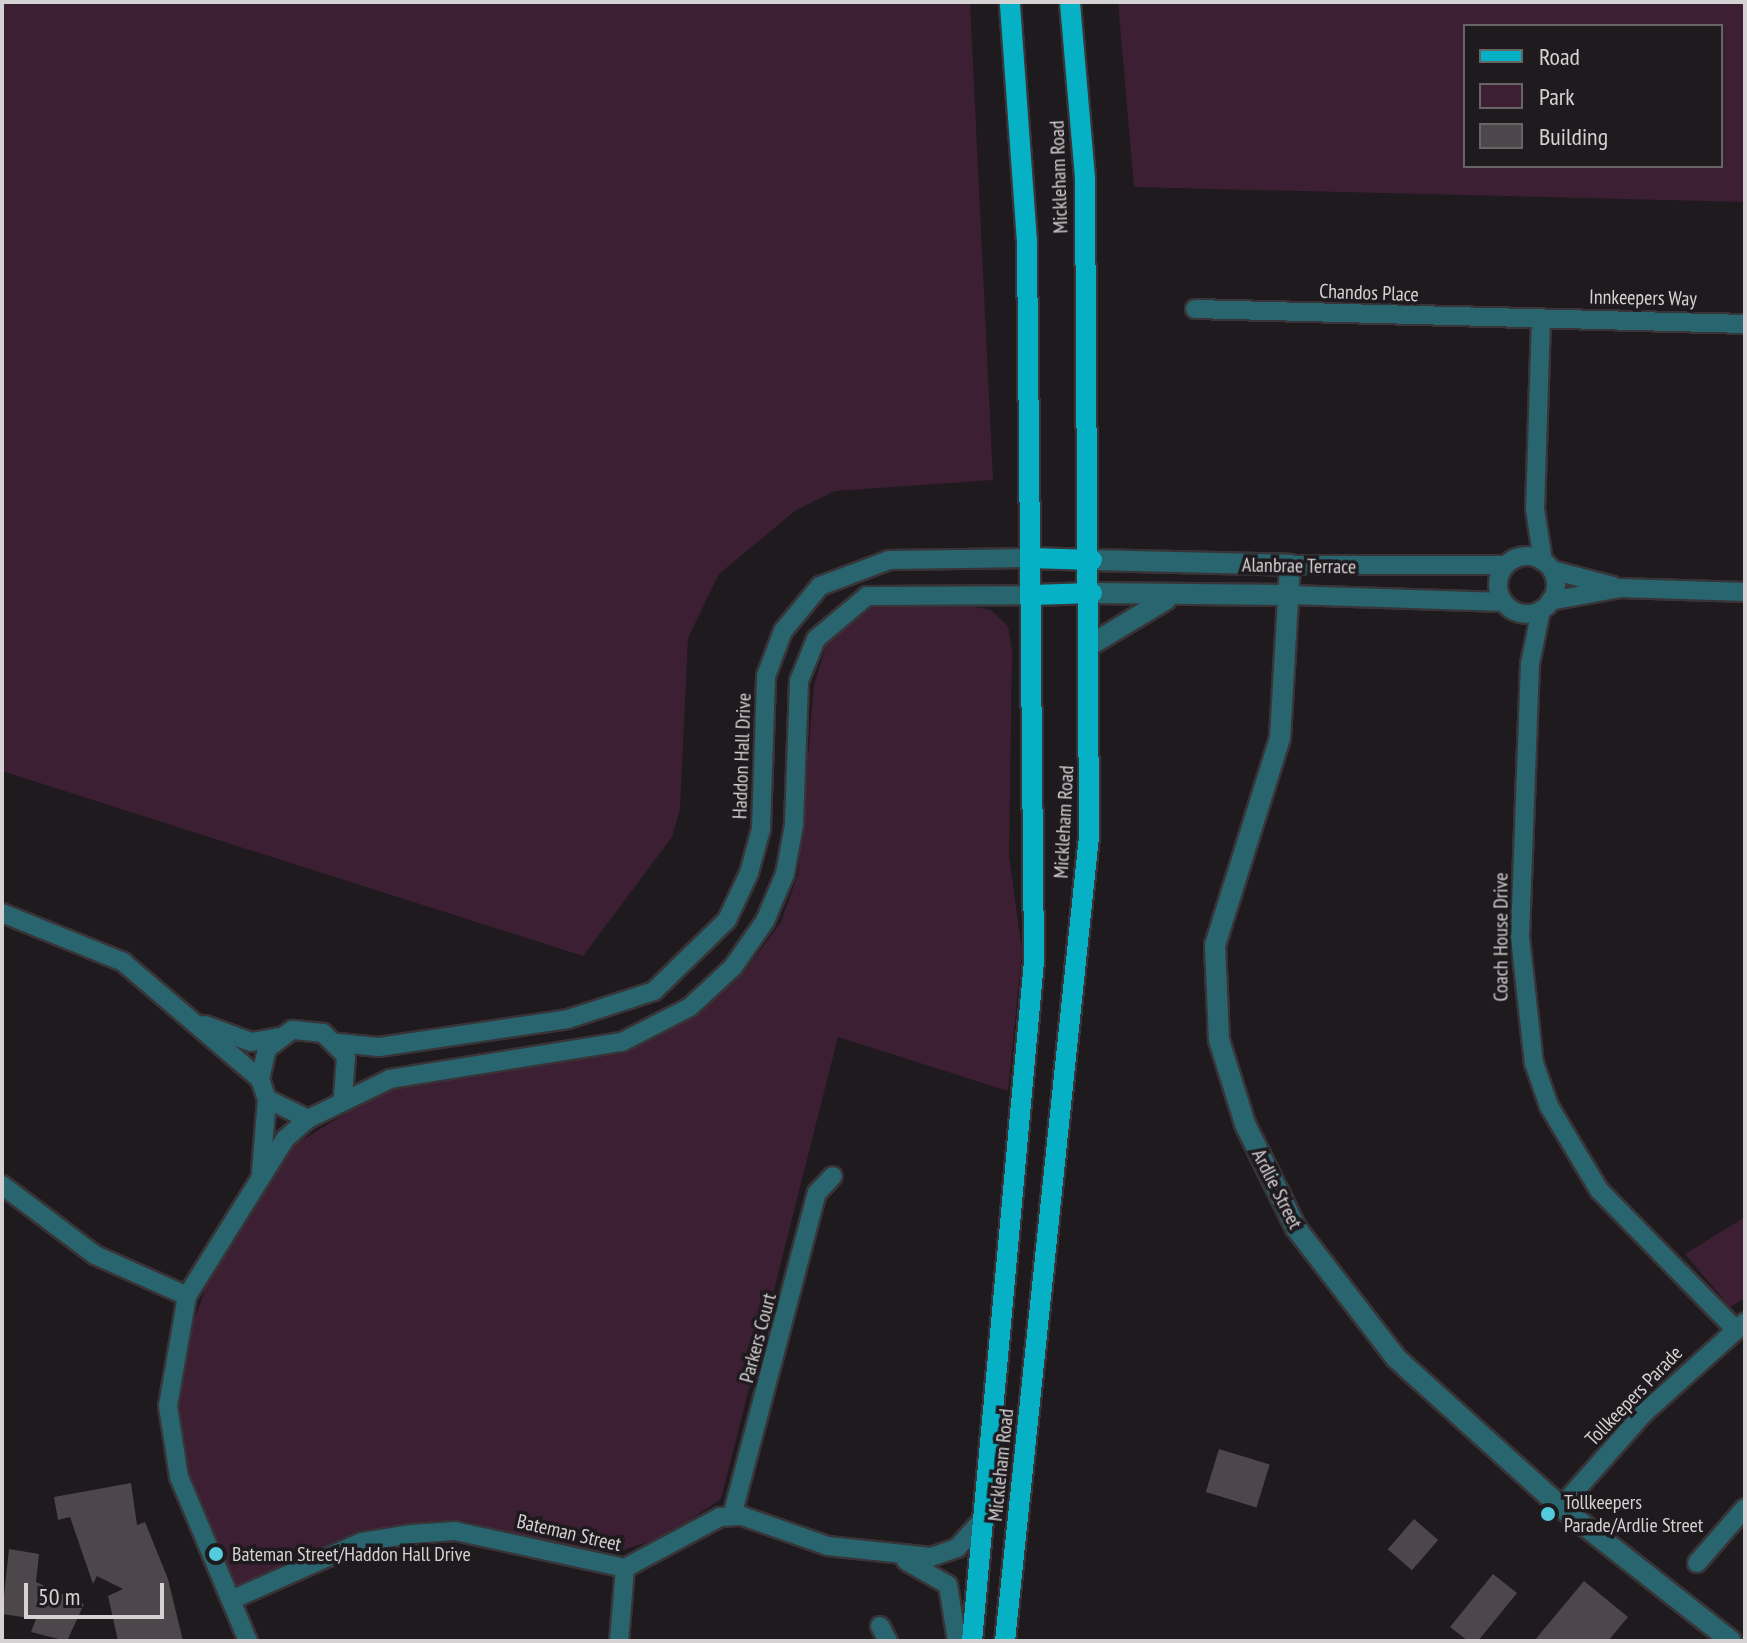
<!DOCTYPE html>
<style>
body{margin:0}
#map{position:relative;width:1747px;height:1643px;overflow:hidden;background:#1e1a1d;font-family:"PT Sans Narrow",sans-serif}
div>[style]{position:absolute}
.green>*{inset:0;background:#3d1f33}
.building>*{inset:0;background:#4d474b;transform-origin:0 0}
.roads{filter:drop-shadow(2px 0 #383437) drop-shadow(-2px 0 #383437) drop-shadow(0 2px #383437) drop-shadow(0 -2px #383437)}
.minor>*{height:18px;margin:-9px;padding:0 9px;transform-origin:9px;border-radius:9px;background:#29656f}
.minor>.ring{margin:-9px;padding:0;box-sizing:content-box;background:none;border:18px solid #29656f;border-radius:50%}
.tertiary>*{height:20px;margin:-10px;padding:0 10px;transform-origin:10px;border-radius:10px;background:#29656f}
.primary>*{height:20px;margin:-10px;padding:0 10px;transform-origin:10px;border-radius:10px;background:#06b1c6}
.dots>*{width:22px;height:22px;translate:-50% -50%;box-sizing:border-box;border:4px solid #1e1a1d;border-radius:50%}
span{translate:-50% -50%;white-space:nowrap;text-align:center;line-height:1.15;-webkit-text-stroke:7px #1e1a1d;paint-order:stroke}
.street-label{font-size:20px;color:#d5d2d4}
.poi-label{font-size:20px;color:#d5d2d4}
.left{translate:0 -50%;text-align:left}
.frame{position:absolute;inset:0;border:4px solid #d5d2d4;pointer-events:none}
.legend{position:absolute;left:1463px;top:24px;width:260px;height:144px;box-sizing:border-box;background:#1e1a1d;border:2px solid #676466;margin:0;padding:10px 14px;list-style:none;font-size:24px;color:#d5d2d4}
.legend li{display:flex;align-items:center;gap:16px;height:40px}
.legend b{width:40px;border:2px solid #676466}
.scale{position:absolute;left:24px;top:1583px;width:140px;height:36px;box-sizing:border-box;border:4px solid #d5d2d4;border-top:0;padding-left:10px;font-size:24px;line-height:28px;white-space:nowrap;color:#d5d2d4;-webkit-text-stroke:6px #1e1a1d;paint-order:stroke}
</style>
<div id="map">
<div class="green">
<div style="clip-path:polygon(2px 2px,970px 2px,993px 480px,835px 491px,796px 510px,719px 574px,688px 638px,680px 809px,672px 837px,583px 956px,2px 771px)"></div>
<div style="clip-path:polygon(evenodd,1118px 2px,1745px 2px,1745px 202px,1134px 187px,1118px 2px,1465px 26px,1721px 26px,1721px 166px,1465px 166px,1465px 26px)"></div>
<div style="clip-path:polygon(948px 602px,991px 610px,1008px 626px,1012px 651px,1009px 856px,1022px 951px,1008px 1091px,838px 1037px,721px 1499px,664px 1537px,623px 1550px,583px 1552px,461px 1520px,357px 1531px,236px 1587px,189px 1473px,178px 1405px,187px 1340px,216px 1259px,294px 1145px,394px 1084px,643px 1042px,742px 975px,781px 922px,798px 874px,814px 685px,826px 646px,846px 620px,875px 603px)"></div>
<div style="clip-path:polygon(1745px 1217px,1745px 1298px,1730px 1307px,1685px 1254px)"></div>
</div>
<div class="building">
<div style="left:1219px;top:1449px;width:53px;height:45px;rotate:17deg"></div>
<div style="clip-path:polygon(131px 1483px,137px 1525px,145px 1522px,168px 1579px,183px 1641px,118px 1641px,108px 1596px,123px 1589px,97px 1576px,93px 1584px,70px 1517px,58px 1520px,54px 1497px)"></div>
<div style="left:1414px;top:1519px;width:32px;height:40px;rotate:41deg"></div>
<div style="clip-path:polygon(9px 1549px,39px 1554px,36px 1582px,84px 1604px,67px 1641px,31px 1632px,36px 1619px,2px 1614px)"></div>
<div style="clip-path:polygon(1493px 1574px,1517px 1593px,1478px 1641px,1468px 1641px,1450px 1627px)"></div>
<div style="clip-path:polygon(1584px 1581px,1628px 1617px,1608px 1641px,1534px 1641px)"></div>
</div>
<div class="roads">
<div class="minor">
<div style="left:1195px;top:309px;width:550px;rotate:1.56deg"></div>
<div style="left:1541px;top:320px;width:189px;rotate:91.8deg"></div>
<div style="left:1535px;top:509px;width:53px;rotate:81.3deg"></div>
<div class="ring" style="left:1498px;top:556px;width:40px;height:40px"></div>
<div style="left:1290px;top:565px;width:216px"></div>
<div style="left:1552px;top:570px;width:63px;rotate:14.7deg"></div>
<div style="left:1290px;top:595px;width:213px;rotate:1.9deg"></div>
<div style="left:1550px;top:601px;width:71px;rotate:-10.5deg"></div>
<div style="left:1620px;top:588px;width:125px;rotate:1.8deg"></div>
<div style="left:1541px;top:610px;width:55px;rotate:101.5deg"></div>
<div style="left:1530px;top:664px;width:273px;rotate:92.1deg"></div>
<div style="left:1520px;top:937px;width:127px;rotate:83.7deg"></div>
<div style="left:1534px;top:1063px;width:46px;rotate:70.8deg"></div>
<div style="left:1549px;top:1106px;width:98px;rotate:59.2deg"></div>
<div style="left:1599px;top:1190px;width:194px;rotate:45.6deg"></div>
<div style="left:2px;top:913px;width:131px;rotate:22deg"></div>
<div style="left:123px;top:962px;width:180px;rotate:40.5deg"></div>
<div style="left:205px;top:1025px;width:49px;rotate:20.3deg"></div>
<div style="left:251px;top:1042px;width:27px;rotate:-10deg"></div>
<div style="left:338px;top:1043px;width:41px;rotate:5.6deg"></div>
<div style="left:379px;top:1047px;width:191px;rotate:-8.4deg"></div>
<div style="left:568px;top:1019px;width:90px;rotate:-18deg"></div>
<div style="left:654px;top:991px;width:102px;rotate:-44.2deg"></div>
<div style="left:727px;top:920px;width:52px;rotate:-64.9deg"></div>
<div style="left:749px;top:873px;width:46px;rotate:-74.7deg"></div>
<div style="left:761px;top:829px;width:153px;rotate:-88.1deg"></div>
<div style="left:766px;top:676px;width:48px;rotate:-69.3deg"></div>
<div style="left:783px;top:631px;width:58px;rotate:-50.6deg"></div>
<div style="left:820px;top:586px;width:74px;rotate:-20.6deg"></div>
<div style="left:889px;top:560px;width:143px;rotate:-0.8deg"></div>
<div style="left:343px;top:1097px;width:41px;rotate:-85.8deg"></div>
<div style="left:346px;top:1056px;width:33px;rotate:-135deg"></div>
<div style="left:323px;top:1033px;width:31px;rotate:-174deg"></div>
<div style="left:292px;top:1030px;width:31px;rotate:143deg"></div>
<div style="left:267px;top:1049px;width:31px;rotate:103deg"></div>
<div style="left:260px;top:1079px;width:21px;rotate:71deg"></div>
<div style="left:267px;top:1099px;width:46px;rotate:26deg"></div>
<div style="left:308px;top:1119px;width:91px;rotate:-26deg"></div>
<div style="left:390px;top:1079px;width:235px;rotate:-9.1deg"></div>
<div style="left:622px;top:1042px;width:76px;rotate:-27.2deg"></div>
<div style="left:690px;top:1007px;width:59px;rotate:-42.9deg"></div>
<div style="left:733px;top:967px;width:56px;rotate:-55.2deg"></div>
<div style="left:765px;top:921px;width:51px;rotate:-66.9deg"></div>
<div style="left:785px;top:874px;width:50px;rotate:-79.6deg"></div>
<div style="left:794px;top:825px;width:144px;rotate:-88deg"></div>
<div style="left:799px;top:681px;width:45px;rotate:-68deg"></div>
<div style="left:816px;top:639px;width:67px;rotate:-40.1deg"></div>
<div style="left:867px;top:596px;width:165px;rotate:-0.3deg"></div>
<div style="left:261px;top:1172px;width:73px;rotate:-85.3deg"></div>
<div style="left:2px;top:1185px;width:116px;rotate:37deg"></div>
<div style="left:95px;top:1255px;width:101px;rotate:24deg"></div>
<div style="left:1561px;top:1507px;width:124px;rotate:-48.6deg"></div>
<div style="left:1643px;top:1414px;width:137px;rotate:-42deg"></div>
<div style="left:732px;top:1516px;width:334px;rotate:-75.3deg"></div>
<div style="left:817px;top:1193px;width:23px;rotate:-47deg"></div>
<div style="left:906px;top:1561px;width:48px;rotate:29.7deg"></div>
<div style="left:948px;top:1585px;width:57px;rotate:80.9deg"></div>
<div style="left:1697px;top:1563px;width:73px;rotate:-48.9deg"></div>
<div style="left:231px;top:1600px;width:143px;rotate:-23.9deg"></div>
<div style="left:362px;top:1542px;width:50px;rotate:-9.3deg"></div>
<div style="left:411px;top:1534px;width:44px;rotate:-3.9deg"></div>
<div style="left:455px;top:1531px;width:174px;rotate:12.3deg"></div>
<div style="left:625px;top:1568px;width:108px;rotate:-28.2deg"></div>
<div style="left:720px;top:1517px;width:22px;rotate:-3deg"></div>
<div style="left:742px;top:1516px;width:91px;rotate:19.2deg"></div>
<div style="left:828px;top:1546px;width:104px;rotate:6.1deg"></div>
<div style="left:931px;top:1557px;width:28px;rotate:-19deg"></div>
<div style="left:957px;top:1548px;width:40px;rotate:-48deg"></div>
<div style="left:880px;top:1626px;width:17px;rotate:62deg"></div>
<div style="left:248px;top:1641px;width:178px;rotate:-112.8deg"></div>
<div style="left:179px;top:1477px;width:72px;rotate:-98.8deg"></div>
<div style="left:168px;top:1406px;width:112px;rotate:-80.2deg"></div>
<div style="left:187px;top:1296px;width:185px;rotate:-58deg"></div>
<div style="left:285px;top:1139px;width:30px;rotate:-41deg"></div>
<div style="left:619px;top:1641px;width:73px;rotate:-85.3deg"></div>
</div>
<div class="tertiary">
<div style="left:1092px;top:560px;width:198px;rotate:1.4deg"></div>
<div style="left:1290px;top:565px;width:173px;rotate:93.3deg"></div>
<div style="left:1280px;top:738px;width:217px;rotate:107.4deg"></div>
<div style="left:1215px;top:945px;width:95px;rotate:87.6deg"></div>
<div style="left:1219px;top:1040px;width:88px;rotate:72.8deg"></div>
<div style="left:1245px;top:1124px;width:116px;rotate:63.9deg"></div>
<div style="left:1296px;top:1228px;width:164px;rotate:52.4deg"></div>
<div style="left:1396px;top:1358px;width:222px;rotate:42.1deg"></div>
<div style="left:1561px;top:1507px;width:216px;rotate:38.2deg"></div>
<div style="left:1092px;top:593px;width:198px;rotate:0.6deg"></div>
<div style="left:1092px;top:644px;width:87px;rotate:-31deg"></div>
</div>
<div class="primary">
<div style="left:1032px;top:558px;width:60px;rotate:1.9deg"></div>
<div style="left:1032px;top:595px;width:60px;rotate:-1.9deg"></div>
<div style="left:972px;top:1641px;width:683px;rotate:-84.79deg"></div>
<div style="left:1034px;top:961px;width:719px;rotate:-90.56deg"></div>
<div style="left:1027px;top:242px;width:241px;rotate:-94.1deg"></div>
<div style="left:1005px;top:1641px;width:809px;rotate:-84.04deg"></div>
<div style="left:1089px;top:836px;width:658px;rotate:-90.35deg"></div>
<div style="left:1085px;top:178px;width:177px;rotate:-94.9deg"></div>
</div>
</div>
<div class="dots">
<div style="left:1548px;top:1514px;background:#54cadd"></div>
<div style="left:216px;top:1554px;background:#54cadd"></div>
</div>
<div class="street-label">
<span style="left:1059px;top:177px;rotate:-92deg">Mickleham Road</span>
<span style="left:1369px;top:293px;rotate:2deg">Chandos Place</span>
<span style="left:1643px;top:298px;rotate:1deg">Innkeepers Way</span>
<span style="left:1299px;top:566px;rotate:1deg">Alanbrae Terrace</span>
<span style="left:742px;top:756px;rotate:-88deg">Haddon Hall Drive</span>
<span style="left:1064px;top:822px;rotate:-87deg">Mickleham Road</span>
<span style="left:1501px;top:937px;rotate:-90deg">Coach House Drive</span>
<span style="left:1277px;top:1189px;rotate:63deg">Ardlie Street</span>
<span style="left:758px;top:1338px;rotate:-75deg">Parkers Court</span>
<span style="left:1634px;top:1396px;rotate:-46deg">Tollkeepers Parade</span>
<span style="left:1001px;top:1465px;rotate:-84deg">Mickleham Road</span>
<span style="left:569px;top:1533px;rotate:13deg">Bateman Street</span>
</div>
<div class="poi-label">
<span class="left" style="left:1564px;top:1514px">Tollkeepers<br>Parade/Ardlie Street</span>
<span class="left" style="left:232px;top:1554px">Bateman Street/Haddon Hall Drive</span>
</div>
<div class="frame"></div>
<ul class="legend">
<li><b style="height:10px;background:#06b1c6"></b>Road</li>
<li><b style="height:22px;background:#3d1f33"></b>Park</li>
<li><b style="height:22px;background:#4d474b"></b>Building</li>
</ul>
<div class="scale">50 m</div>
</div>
